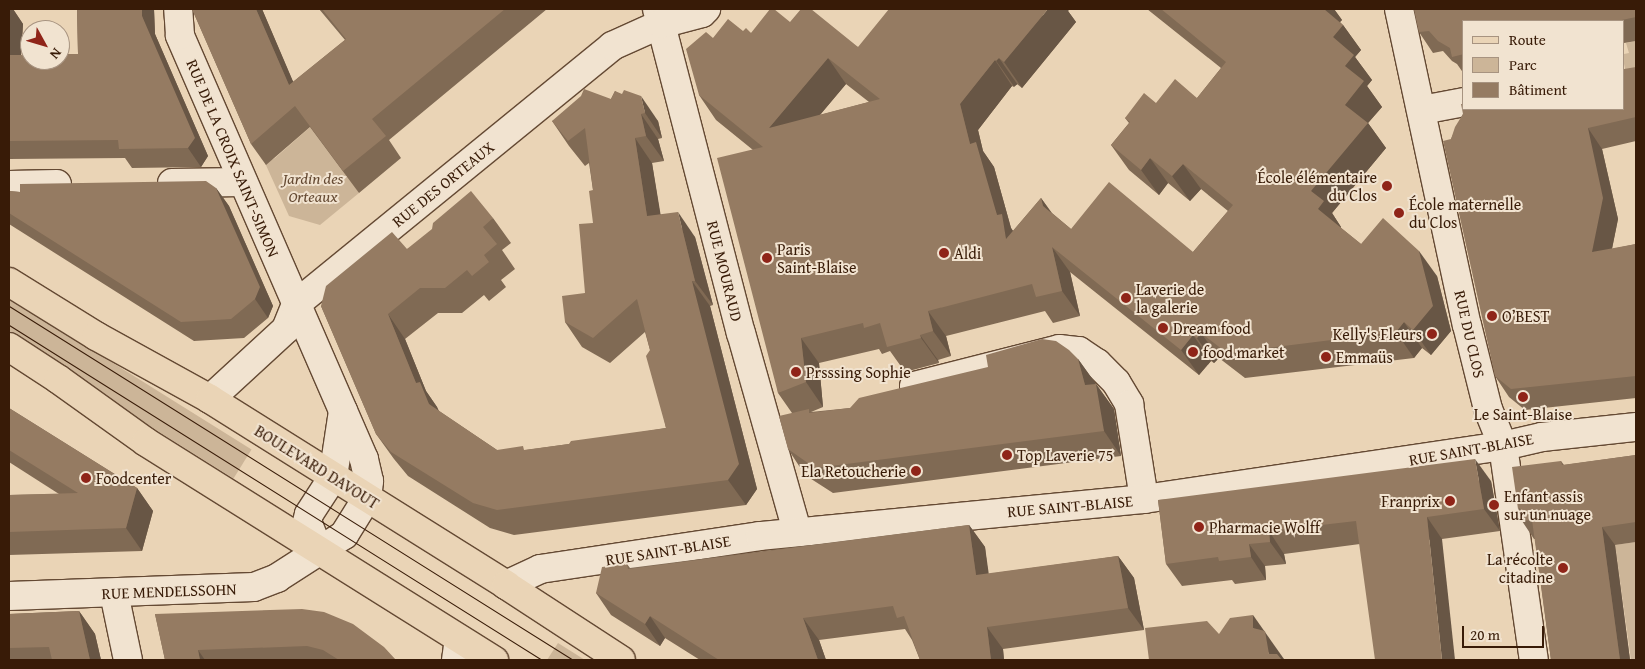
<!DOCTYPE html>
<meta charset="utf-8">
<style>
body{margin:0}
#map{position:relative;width:1645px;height:669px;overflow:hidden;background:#ead4b6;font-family:"Gentium Book Plus",serif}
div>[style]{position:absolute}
.green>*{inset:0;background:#ccb598;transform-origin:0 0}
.roads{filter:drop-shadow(1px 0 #644933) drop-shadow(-1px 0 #644933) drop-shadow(0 1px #644933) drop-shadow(0 -1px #644933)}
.minor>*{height:28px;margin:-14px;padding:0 14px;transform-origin:14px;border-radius:14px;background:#f1e3d0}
.major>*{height:28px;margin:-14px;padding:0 14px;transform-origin:14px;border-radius:14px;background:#ead4b6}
.tram>*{height:1px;margin:-0.5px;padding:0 0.5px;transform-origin:0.5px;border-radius:0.5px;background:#381b07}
.wall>*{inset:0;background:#806a54}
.shaded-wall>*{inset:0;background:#685645;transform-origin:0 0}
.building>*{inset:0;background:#957b62}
.dots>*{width:14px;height:14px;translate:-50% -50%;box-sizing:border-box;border:2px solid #f1e3d0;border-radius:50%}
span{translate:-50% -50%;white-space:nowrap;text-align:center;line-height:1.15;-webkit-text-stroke:4px #f1e3d0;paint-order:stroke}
.street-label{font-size:16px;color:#381b07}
.poi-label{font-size:16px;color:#381b07}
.right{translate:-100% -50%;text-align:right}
.left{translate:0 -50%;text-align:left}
.park-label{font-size:16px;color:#644932;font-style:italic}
.frame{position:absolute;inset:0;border:10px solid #381b07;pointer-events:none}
.legend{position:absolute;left:1462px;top:20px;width:162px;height:90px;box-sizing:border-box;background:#f1e3d0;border:1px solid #a79380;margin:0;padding:6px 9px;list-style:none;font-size:15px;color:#381b07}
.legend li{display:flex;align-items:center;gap:10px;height:25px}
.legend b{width:25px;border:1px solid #a79380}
.north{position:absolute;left:20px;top:20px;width:50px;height:50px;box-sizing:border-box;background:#f1e3d0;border:1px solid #a79380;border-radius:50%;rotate:129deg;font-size:14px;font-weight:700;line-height:20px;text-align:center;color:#381b07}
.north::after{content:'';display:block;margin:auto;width:18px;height:22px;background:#8f2418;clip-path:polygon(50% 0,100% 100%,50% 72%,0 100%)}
.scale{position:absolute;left:1462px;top:626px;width:82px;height:22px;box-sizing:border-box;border:2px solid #381b07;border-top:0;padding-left:6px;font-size:15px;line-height:18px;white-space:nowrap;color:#381b07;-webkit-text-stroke:4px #f1e3d0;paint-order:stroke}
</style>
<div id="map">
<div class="green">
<div style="clip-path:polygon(1636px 41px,1636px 77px,1627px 77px,1624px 64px,1624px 54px,1629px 53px,1626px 43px)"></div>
<div style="clip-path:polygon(316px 122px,359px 193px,320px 225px,289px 216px,265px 163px,275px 158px)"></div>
<div style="left:9px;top:298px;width:286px;height:34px;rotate:32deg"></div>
<div style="clip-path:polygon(1636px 542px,1636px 660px,1631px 660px,1615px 545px)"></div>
<div style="clip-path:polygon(558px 643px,585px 660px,547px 660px)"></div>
</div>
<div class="roads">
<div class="minor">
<div style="left:657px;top:9px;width:335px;rotate:75.5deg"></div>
<div style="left:741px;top:333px;width:206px;rotate:74.2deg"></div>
<div style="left:1399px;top:9px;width:323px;rotate:77.9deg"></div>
<div style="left:1467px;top:325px;width:87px;rotate:76deg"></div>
<div style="left:1488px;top:409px;width:40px;rotate:68deg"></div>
<div style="left:1503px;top:446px;width:216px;rotate:81.8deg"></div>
<div style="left:1422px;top:110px;width:43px;rotate:-10.8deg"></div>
<div style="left:172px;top:183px;width:71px;rotate:-0.8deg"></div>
<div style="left:9px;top:185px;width:48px;rotate:-1.2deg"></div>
<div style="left:914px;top:386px;width:150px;rotate:-14.3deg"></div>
<div style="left:1059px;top:349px;width:20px;rotate:6deg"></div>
<div style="left:1079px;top:351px;width:22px;rotate:34deg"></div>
<div style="left:1097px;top:363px;width:27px;rotate:45deg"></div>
<div style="left:1116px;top:382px;width:26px;rotate:59deg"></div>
<div style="left:1129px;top:404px;width:96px;rotate:81deg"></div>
<div style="left:210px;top:399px;width:103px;rotate:-42.6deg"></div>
<div style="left:286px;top:329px;width:27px;rotate:-68deg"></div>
<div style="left:296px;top:304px;width:408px;rotate:-39.2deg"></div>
<div style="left:612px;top:46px;width:54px;rotate:-24.2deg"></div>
<div style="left:661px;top:24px;width:42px;rotate:-15deg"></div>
<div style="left:702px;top:13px;width:6px;rotate:-45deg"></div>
<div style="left:319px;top:551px;width:31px;rotate:-112deg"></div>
<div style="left:307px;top:522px;width:8px;rotate:-76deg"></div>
<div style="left:309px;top:514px;width:44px;rotate:-57deg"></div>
<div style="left:333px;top:477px;width:67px;rotate:-81.4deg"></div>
<div style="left:506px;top:585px;width:38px;rotate:-25deg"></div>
<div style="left:540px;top:569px;width:222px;rotate:-8.5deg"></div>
<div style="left:760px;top:536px;width:386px;rotate:-5.5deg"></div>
<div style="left:1144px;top:499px;width:363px;rotate:-8.4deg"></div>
<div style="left:1503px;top:446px;width:40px;rotate:-13deg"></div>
<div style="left:1542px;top:437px;width:95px;rotate:-6.1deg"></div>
<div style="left:114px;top:593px;width:68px;rotate:78.2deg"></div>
<div style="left:9px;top:596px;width:245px;rotate:-2.1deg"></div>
<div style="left:254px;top:587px;width:25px;rotate:-21deg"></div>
<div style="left:277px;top:578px;width:80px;rotate:-32.7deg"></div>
<div style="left:344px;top:535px;width:44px;rotate:-58.1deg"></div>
<div style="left:367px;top:498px;width:17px;rotate:-83deg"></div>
<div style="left:369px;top:481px;width:23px;rotate:-103deg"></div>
<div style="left:364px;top:459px;width:462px;rotate:-113.5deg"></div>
<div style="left:180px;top:35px;width:26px;rotate:-94deg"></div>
<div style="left:456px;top:660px;width:21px;rotate:-82deg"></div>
</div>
<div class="major">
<div style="left:9px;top:282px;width:102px;rotate:31.8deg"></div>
<div style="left:96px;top:336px;width:130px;rotate:28.9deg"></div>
<div style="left:210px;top:399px;width:350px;rotate:32.1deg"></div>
<div style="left:506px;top:585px;width:137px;rotate:33.1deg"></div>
<div style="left:9px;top:347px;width:59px;rotate:33.1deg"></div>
<div style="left:58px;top:379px;width:108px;rotate:35.6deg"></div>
<div style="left:146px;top:442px;width:411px;rotate:32.1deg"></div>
</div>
</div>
<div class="tram">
<div style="left:9px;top:306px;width:666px;rotate:32.11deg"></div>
<div style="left:9px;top:325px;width:630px;rotate:32.15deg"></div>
</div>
<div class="wall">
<div style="clip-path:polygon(9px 9px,13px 9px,23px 24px,21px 55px,78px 54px,77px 10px,46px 9px,154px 9px,155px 34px,208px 156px,201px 167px,132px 168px,125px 158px,9px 159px)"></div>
<div style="clip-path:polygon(192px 9px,262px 9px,293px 82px,345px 40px,319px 9px,547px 9px,389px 140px,401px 158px,359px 193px,310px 127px,266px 165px,251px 144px)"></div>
<div style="clip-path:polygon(evenodd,1147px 9px,1334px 9px,1342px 20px,1340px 22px,1343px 25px,1361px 50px,1355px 57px,1372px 80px,1367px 86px,1382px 107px,1368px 123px,1386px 148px,1332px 213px,1341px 227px,1341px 228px,1361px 244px,1437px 276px,1451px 331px,1431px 355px,1422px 348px,1414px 358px,1245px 378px,1219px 358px,1214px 363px,1211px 361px,1199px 375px,1070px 272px,1080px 316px,1053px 323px,1045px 311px,946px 336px,951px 356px,938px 360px,939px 363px,905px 372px,890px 351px,882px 354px,879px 349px,819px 363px,823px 407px,811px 412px,850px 408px,1078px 359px,1114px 409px,1121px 456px,833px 493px,805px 475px,788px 449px,792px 413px,778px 393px,753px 150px,716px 120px,699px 95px,713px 38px,743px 31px,751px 33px,790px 22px,858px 47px,1068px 11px,1076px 22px,1022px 88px,1017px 84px,1014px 87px,1012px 86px,978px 130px,983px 151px,994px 167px,1011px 228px,1013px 231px,1041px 198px,1052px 213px,1071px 229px,1193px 252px,1228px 211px,1201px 189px,1190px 201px,1168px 183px,1159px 195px,1129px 170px,1111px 145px,1129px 123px,1125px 118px,1156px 103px,1197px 98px,1221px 68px,1147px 9px,846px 84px,869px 102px,820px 115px,846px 84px)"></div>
<div style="clip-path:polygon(1414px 9px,1636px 9px,1636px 41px,1624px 43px,1624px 21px,1464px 21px,1464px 74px,1457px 64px,1452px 61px,1443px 51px,1433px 53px,1419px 32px)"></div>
<div style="clip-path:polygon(1636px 67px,1636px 141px,1602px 149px,1618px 219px,1612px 249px,1636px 244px,1636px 398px,1525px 410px,1509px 397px,1495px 376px,1451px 139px,1463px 114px,1624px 109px)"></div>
<div style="clip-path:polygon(615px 91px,658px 121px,662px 138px,658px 139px,664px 161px,652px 163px,660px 214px,695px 237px,713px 305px,710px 306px,757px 489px,746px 505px,514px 535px,490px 528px,408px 476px,394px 459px,376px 434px,321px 306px,407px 249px,493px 218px,511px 243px,502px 250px,515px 269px,501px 280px,506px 287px,489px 301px,484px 295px,462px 313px,438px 313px,405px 339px,426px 391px,437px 407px,439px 411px,497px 450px,526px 450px,569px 444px,666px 428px,650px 350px,645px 332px,610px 363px,582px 347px,565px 322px,585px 293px,593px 223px,593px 190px,589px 163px,585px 166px,569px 146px,552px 121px,611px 99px)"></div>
<div style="clip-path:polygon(216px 188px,229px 206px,273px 306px,268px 318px,244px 338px,194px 341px,9px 224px,9px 191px,20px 192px)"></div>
<div style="clip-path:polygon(9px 408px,137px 488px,153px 511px,142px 551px,9px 555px,9px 495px,59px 494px,9px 462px)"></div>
<div style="clip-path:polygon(1636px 455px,1636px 542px,1615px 545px,1630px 660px,1551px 660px,1535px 539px,1534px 539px,1522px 521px,1520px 512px,1518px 509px,1561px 461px,1564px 465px)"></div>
<div style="clip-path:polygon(1491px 481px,1500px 531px,1442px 539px,1360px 544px,1284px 554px,1286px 564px,1265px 566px,1266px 580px,1235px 584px,1232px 580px,1182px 586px,1166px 564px,1158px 500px)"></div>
<div style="clip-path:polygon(969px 525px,985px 547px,988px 574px,1118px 556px,1134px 578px,1144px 630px,1003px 649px,1004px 660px,920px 660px,912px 640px,905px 629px,819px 640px,826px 660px,700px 660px,665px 638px,660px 646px,611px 615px,596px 593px,627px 564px,630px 568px)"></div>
<div style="clip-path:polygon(79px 611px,95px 634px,101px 660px,9px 660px,9px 614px)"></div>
<div style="clip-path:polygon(155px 614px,396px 660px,165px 660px)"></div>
</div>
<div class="shaded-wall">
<div style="clip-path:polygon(10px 9px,13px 9px,23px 24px,20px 74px,9px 58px,9px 29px)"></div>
<div style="clip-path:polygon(142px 9px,154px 9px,155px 34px,208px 156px,201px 167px,188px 148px,142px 16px)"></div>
<div style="clip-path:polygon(256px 9px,262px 9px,304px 107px,289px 85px)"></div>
<div style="clip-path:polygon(1048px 9px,1070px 9px,1068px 11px,1076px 22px,1022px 88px,1004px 62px)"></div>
<div style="clip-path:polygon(1321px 9px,1334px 9px,1342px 20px,1334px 28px)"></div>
<div style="clip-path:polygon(1343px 25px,1361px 50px,1355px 57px,1372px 80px,1367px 86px,1382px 107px,1368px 123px,1386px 148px,1332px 213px,1341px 227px,1336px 234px,1318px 209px,1311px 191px,1345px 105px,1345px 66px,1333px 37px)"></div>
<div style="clip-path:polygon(828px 58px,846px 84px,787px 154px,769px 128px)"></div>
<div style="left:999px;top:58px;width:32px;height:4px;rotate:55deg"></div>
<div style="clip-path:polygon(995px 60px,1012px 86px,978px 130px,983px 151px,994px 167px,1011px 228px,1019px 240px,1006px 239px,970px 144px,960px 104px)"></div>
<div style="clip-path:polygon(641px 96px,658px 121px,662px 138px,645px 113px)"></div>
<div style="clip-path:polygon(641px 114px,658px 139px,664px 161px,646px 136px)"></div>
<div style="clip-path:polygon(1588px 128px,1602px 149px,1618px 219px,1607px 273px,1592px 252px)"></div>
<div style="clip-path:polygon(635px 138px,652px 163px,665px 241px,647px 216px)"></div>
<div style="clip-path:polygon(1150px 158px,1168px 183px,1159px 195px,1141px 170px)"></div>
<div style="clip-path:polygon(1183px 164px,1201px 189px,1190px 201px,1172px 176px)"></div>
<div style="clip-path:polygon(216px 188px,229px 206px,273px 306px,268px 318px,255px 299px)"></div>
<div style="clip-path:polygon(1041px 198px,1059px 224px,1043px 206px)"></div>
<div style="clip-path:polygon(678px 212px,695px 237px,713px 305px,695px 281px)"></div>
<div style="clip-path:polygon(1052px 247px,1070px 272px,1080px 316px,1062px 291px)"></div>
<div style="clip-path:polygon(1419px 251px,1437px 276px,1451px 331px,1431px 355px,1413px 330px)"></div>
<div style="clip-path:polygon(692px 281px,710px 306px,757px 489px,746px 505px,728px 480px)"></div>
<div style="clip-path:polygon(928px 311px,946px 336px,951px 356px,933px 331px)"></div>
<div style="clip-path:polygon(388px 314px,405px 339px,426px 391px,437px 407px,446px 429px,429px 404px,416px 383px)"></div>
<div style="clip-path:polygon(1404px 322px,1422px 348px,1414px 358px,1396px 332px)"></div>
<div style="clip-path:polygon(1201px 333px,1219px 358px,1214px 363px,1197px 338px)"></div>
<div style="clip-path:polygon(920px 335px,938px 360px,939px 363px,921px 338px)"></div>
<div style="clip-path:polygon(1193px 335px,1211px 361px,1199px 375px,1181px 350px)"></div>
<div style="clip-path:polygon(801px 338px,819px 363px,823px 407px,806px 382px)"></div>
<div style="clip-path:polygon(1078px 359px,1114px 409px,1121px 456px,1104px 431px,1085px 385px)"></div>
<div style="clip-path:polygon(1475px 459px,1491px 481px,1500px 531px,1484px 509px)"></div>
<div style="clip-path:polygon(137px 488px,153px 511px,142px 551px,126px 528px)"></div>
<div style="clip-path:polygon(1427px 517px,1442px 539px,1455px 660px,1442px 660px)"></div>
<div style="clip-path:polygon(969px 525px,985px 547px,992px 597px,976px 575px)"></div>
<div style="clip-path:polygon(1602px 527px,1615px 545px,1630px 660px,1620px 660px)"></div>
<div style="clip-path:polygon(1269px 531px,1284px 554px,1286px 564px,1270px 542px)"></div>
<div style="clip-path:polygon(1249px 544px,1265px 566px,1266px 580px,1251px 557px)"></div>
<div style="clip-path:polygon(1118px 556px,1134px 578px,1144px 630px,1128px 608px)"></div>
<div style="clip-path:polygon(79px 611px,95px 634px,101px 660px,90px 660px)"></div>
<div style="clip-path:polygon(1253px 615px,1284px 659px,1284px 660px,1273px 660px,1253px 628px)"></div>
<div style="clip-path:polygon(650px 616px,665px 638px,660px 646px,645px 624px)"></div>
<div style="clip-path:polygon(803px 618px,819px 640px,826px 660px,818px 660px)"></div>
<div style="clip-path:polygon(987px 627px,1003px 649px,1004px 660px,991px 660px)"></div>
<div style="clip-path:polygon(198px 650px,205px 660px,200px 660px)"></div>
</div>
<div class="building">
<div style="clip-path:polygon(9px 9px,10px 9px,9px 29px)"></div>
<div style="clip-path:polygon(77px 9px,142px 9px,142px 16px,195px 138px,188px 148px,119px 149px,118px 140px,9px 141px,9px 55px,30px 55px,30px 60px,60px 60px,60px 54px,78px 54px)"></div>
<div style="clip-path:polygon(192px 9px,256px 9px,289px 85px,346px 39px,322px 9px,505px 9px,372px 119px,386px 136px,343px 171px,295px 106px,251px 144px)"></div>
<div style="clip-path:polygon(evenodd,770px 9px,774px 9px,790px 22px,801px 9px,811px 9px,858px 47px,889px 9px,1048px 9px,1004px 62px,999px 58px,996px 61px,995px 60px,960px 104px,970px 144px,976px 142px,997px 215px,1002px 214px,1006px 239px,1041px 198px,1043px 206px,1071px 229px,1109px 182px,1193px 252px,1233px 205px,1183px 164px,1172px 176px,1150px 158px,1141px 170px,1111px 145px,1130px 122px,1125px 118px,1144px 93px,1156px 103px,1175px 79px,1197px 98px,1226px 62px,1161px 9px,1324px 9px,1343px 25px,1333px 37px,1354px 55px,1345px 66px,1364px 81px,1345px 105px,1368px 123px,1311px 191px,1324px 201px,1318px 209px,1361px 244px,1383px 218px,1419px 251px,1433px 306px,1413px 330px,1404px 322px,1396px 332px,1227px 353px,1201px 333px,1197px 338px,1193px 335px,1181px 350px,1052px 247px,1062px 291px,1036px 297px,1032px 284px,928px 311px,933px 331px,920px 335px,921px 338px,887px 347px,880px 323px,864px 328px,863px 323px,801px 338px,806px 382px,778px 393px,717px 158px,763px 147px,699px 95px,686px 49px,706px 32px,713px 38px,728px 19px,743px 31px,746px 28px,751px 33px,770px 9px,828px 58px,880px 99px,769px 128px,828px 58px)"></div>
<div style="clip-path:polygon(1414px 9px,1636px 9px,1636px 17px,1617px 21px,1464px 21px,1464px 54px,1452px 57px,1450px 48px,1438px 41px,1429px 31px,1419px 32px)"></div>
<div style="clip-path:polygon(1636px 67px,1636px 117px,1588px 128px,1603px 198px,1592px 252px,1636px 244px,1636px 376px,1511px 389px,1495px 376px,1443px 141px,1451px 139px,1455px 127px,1463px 114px,1461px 104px,1464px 104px,1464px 109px,1624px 109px,1624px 69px)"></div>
<div style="clip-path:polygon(584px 89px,611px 99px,615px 91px,622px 94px,624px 90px,641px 96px,645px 113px,641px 114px,646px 136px,635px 138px,647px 216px,678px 212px,695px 281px,692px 281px,739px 464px,728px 480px,497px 510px,473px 503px,391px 452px,376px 434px,321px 306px,326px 286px,392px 232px,407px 249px,432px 229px,433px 223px,471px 191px,493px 218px,483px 227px,497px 244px,484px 255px,489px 262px,472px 276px,467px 270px,445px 288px,420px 288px,388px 314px,416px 383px,420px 382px,429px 404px,497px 450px,523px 446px,524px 450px,569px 444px,571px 441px,666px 428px,646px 356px,650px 350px,637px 299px,593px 338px,565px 322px,562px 296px,585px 293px,579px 224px,593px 223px,589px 191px,593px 190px,585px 128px,568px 141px,552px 121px,581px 96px)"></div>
<div style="clip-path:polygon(206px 181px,216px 188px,260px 287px,255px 299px,231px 319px,181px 322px,9px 213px,9px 191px,20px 192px,20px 184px)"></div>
<div style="clip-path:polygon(1042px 339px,1056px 341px,1069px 350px,1078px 359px,1085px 385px,1096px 384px,1104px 431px,815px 468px,788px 449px,779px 416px,809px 409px,809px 413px,850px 408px,859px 398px,988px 367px,986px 355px)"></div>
<div style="clip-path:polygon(9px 408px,137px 488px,126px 528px,9px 532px,9px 495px,78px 493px,9px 450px)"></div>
<div style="clip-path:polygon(1636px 455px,1636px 522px,1602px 527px,1620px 660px,1551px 660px,1532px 520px,1522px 521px,1520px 508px,1518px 509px,1512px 467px,1561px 461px,1562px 465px)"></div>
<div style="clip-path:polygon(1475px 459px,1484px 509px,1427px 517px,1442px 660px,1375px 660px,1356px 521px,1269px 531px,1270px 542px,1249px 544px,1251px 557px,1219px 561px,1218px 557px,1166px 564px,1158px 500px)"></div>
<div style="clip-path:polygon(969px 525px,976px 575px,1118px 556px,1128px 608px,987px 627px,991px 660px,920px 660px,904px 616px,897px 618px,893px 606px,803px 618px,818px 660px,719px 660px,650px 616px,645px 624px,596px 593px,602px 567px,627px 564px,628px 569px)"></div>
<div style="clip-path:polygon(302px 609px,324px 612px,353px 624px,384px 647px,396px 660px,339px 660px,323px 650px,307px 646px,198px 650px,200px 660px,165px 660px,155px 614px)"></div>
<div style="clip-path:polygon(79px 611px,90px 660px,52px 660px,49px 647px,9px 648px,9px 614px)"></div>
<div style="clip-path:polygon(1253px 615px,1253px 628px,1265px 631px,1269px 654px,1277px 654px,1282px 660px,1149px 660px,1145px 628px,1207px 621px,1219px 634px,1230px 618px)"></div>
<div style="clip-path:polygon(1493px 659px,1493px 660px,1481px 660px)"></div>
</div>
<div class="dots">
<div style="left:1387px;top:186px;background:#8f2418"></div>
<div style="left:1399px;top:213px;background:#8f2418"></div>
<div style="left:944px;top:253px;background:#8f2418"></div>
<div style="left:767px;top:258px;background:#8f2418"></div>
<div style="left:1126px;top:298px;background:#8f2418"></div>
<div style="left:1492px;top:316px;background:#8f2418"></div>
<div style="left:1163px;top:328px;background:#8f2418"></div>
<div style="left:1432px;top:334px;background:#8f2418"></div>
<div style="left:1193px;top:352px;background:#8f2418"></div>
<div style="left:1326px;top:357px;background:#8f2418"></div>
<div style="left:796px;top:372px;background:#8f2418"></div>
<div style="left:1523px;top:397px;background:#8f2418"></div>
<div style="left:1007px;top:455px;background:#8f2418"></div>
<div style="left:916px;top:471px;background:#8f2418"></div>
<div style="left:86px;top:478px;background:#8f2418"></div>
<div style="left:1450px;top:501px;background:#8f2418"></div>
<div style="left:1494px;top:505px;background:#8f2418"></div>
<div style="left:1199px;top:527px;background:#8f2418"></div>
<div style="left:1563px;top:568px;background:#8f2418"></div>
</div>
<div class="street-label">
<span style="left:233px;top:158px;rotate:67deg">RUE DE LA CROIX SAINT-SIMON</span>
<span style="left:443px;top:184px;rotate:-39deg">RUE DES ORTEAUX</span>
<span style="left:725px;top:271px;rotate:76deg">RUE MOURAUD</span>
<span style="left:1470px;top:334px;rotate:77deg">RUE DU CLOS</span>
<span style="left:1471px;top:449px;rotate:-10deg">RUE SAINT-BLAISE</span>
<span style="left:317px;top:467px;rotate:32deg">BOULEVARD DAVOUT</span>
<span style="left:1070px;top:506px;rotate:-5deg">RUE SAINT-BLAISE</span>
<span style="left:668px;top:550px;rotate:-9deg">RUE SAINT-BLAISE</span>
<span style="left:169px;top:591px;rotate:-2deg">RUE MENDELSSOHN</span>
</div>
<div class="poi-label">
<span class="right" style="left:1377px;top:186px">École élémentaire<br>du Clos</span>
<span class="left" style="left:1409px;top:213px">École maternelle<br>du Clos</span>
<span class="left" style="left:777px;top:258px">Paris<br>Saint-Blaise</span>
<span class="left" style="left:954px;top:253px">Aldi</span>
<span class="left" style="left:1136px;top:298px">Laverie de<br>la galerie</span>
<span class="left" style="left:1502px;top:316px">O’BEST</span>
<span class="left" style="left:1173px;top:328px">Dream food</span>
<span class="right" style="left:1422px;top:334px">Kelly's Fleurs</span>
<span class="left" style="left:1203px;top:352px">food market</span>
<span class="left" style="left:1336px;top:357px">Emmaüs</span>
<span class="left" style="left:806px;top:372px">Prsssing Sophie</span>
<span style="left:1523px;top:414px">Le Saint-Blaise</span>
<span class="left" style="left:1017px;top:455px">Top Laverie 75</span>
<span class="right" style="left:906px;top:471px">Ela Retoucherie</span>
<span class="left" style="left:96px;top:478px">Foodcenter</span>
<span class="left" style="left:1504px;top:505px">Enfant assis<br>sur un nuage</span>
<span class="right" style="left:1440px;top:501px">Franprix</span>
<span class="left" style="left:1209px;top:527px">Pharmacie Wolff</span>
<span class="right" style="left:1553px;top:568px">La récolte<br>citadine</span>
</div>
<div class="park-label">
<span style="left:313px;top:187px">Jardin des<br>Orteaux</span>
</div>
<div class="frame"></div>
<ul class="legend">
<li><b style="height:6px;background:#ead4b6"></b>Route</li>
<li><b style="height:14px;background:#ccb598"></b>Parc</li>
<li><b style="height:14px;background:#957b62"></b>Bâtiment</li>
</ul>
<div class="north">N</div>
<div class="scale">20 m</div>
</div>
